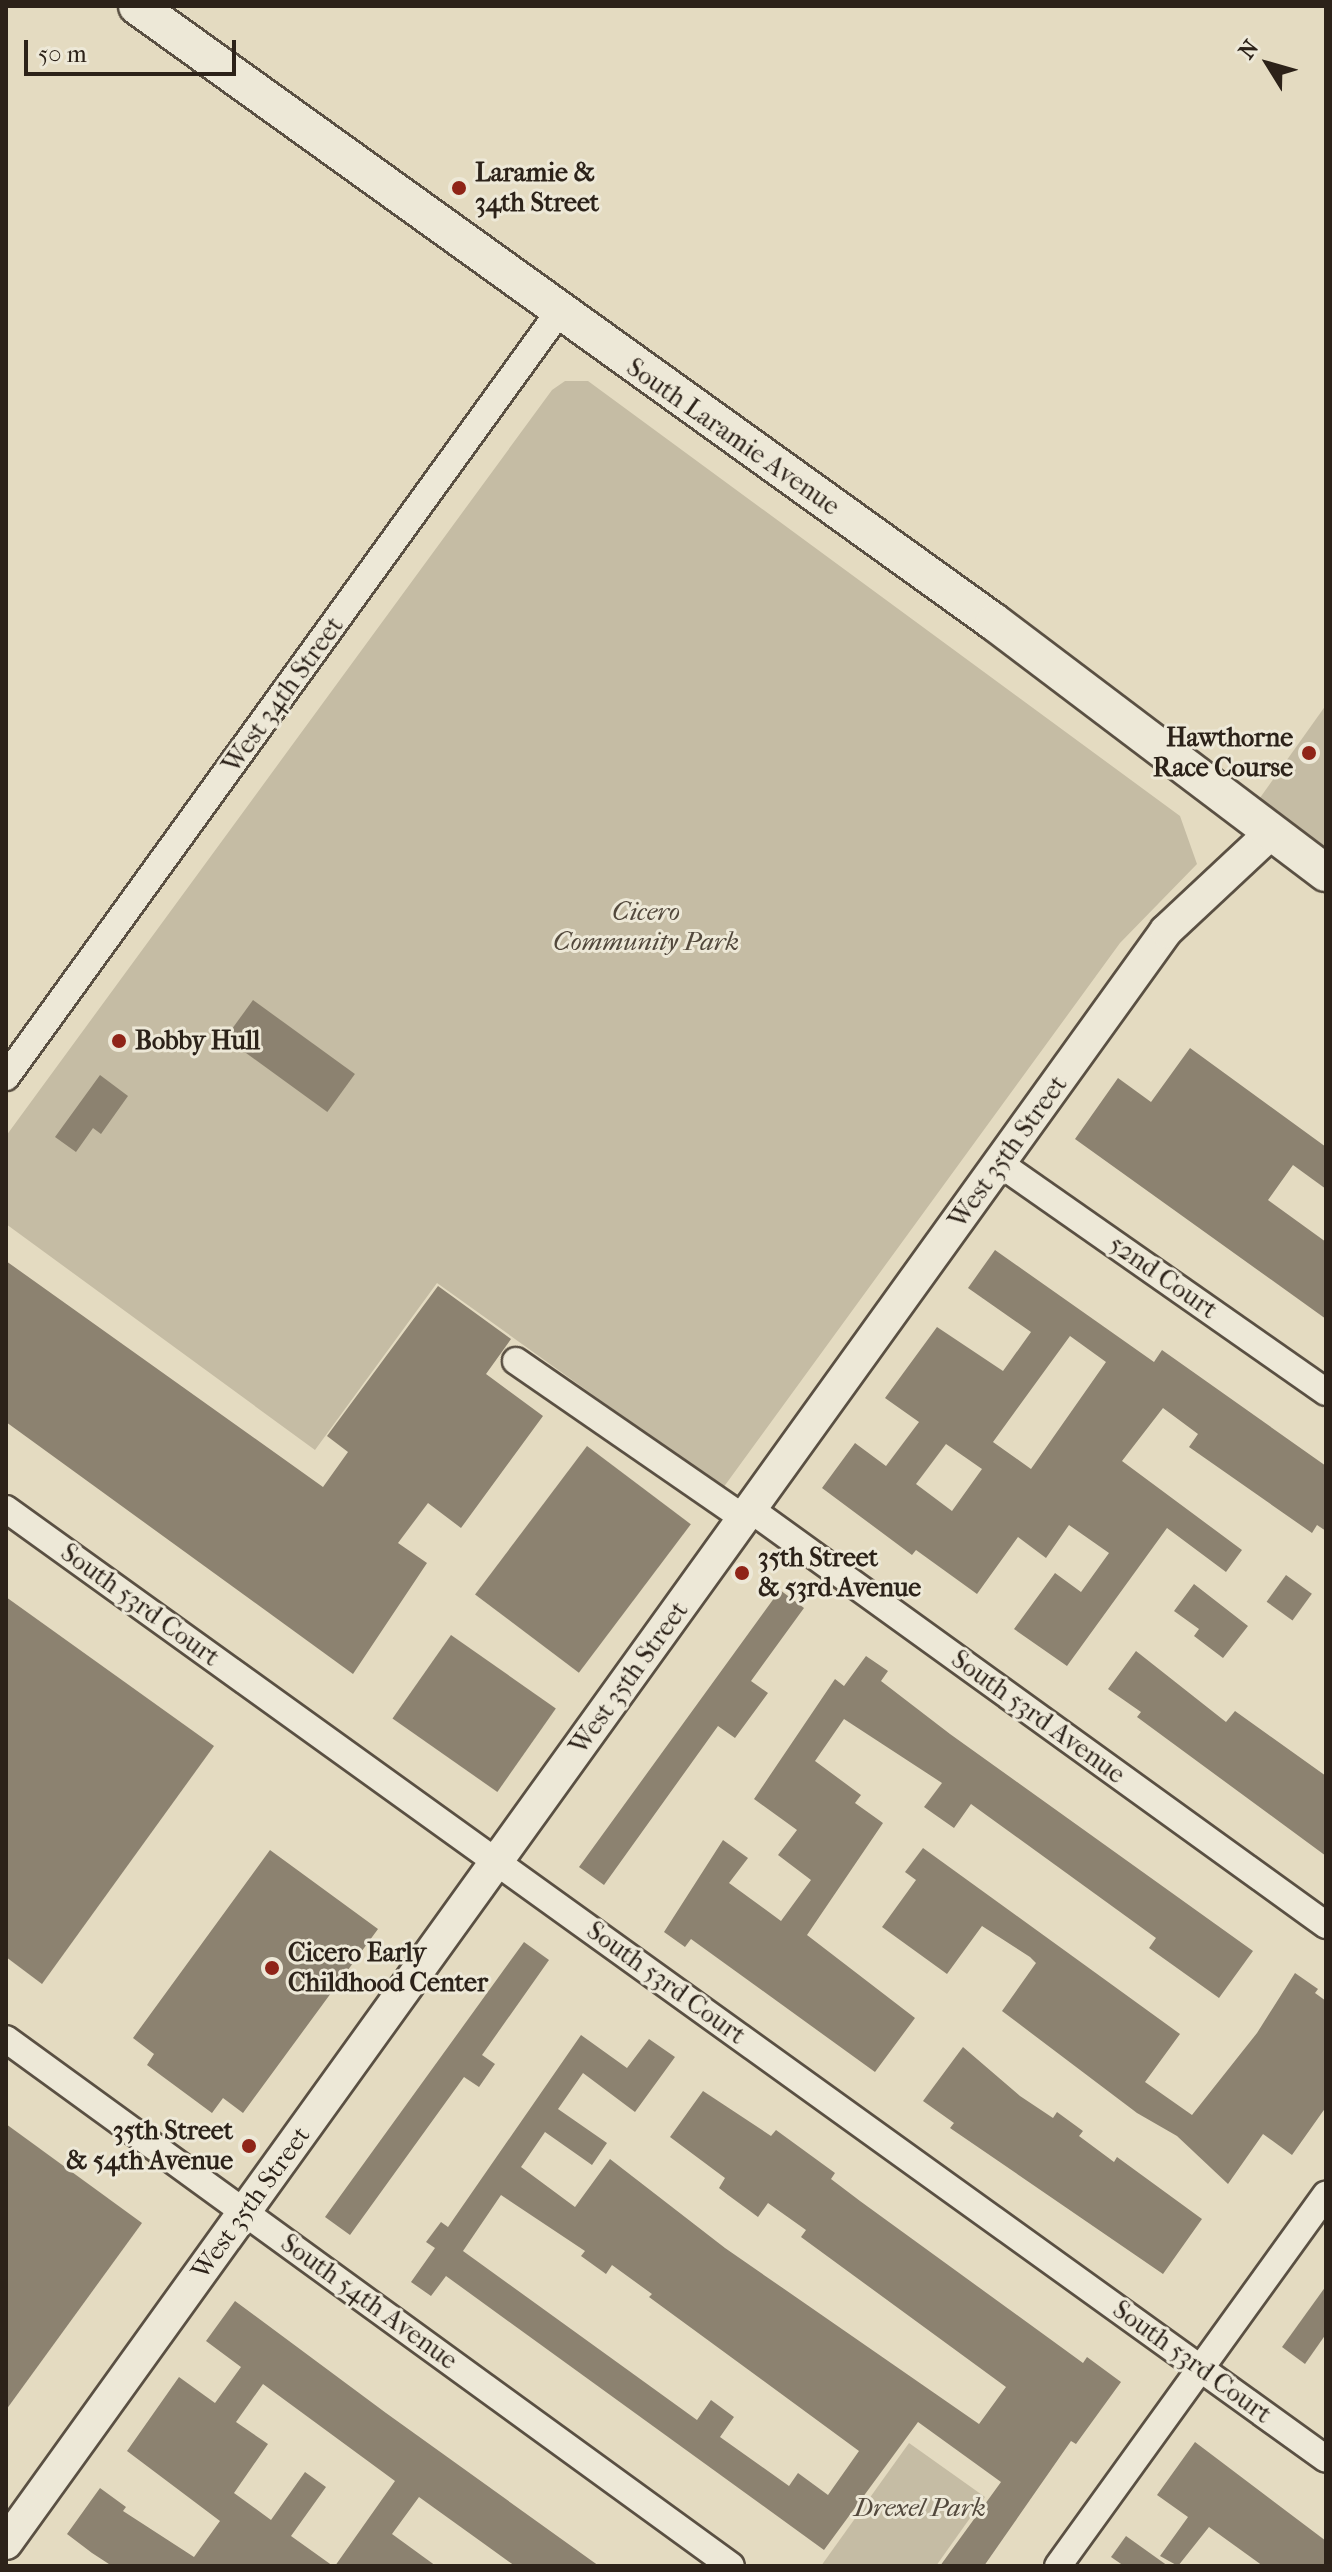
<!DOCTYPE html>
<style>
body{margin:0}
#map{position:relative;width:1332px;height:2572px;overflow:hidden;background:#e4dbc1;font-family:"IM FELL French Canon",serif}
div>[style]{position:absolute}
.green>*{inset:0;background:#c5bca4}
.building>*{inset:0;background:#8c8270;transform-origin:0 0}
.roads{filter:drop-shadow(2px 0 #5a5043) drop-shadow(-2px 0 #5a5043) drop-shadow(0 2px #5a5043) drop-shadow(0 -2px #5a5043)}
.minor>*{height:26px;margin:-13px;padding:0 13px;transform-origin:13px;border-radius:13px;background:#ede8d7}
.tertiary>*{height:32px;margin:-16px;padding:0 16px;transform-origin:16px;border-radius:16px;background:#ede8d7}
.secondary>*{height:36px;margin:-18px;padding:0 18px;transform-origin:18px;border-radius:18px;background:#ede8d7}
.dots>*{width:22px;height:22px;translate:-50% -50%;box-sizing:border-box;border:4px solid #ede8d7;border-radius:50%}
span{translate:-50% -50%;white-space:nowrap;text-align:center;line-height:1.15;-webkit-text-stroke:6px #ede8d7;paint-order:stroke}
.poi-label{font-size:26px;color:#2c2219;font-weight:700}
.left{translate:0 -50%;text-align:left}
.right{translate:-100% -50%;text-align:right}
.street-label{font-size:26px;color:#2c2219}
.park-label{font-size:26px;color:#52483c;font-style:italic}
.frame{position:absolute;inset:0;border:8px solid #2c2219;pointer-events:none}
.north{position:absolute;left:1228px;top:24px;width:80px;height:80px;-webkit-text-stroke:6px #ede8d7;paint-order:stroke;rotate:307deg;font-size:22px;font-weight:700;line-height:32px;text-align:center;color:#2c2219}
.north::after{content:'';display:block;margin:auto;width:28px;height:36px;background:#2c2219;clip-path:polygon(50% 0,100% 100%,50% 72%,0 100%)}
.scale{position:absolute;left:24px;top:40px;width:212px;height:36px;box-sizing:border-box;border:4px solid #2c2219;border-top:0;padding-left:10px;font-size:24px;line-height:28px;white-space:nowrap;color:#2c2219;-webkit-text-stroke:6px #ede8d7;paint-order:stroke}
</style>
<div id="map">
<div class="green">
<div style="clip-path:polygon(565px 381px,588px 381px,1180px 816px,1197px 864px,1120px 943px,723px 1488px,437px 1283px,315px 1450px,6px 1224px,6px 1136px,552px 390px)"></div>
<div style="clip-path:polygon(1326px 705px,1326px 853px,1257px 802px)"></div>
<div style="clip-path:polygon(909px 2443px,985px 2497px,936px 2566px,821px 2566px)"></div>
</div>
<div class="building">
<div style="left:253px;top:1000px;width:126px;height:47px;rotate:36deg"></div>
<div style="clip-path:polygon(1190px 1048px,1326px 1147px,1326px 1189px,1293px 1165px,1268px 1200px,1326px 1242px,1326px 1319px,1075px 1139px,1118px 1078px,1151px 1102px)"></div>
<div style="clip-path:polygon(100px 1075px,128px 1096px,101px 1134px,93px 1128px,76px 1152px,55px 1137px)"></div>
<div style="clip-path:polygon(evenodd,995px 1250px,1154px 1362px,1162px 1350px,1326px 1466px,1326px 1531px,1317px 1525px,1312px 1533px,1189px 1447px,1198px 1434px,1163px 1408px,1122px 1461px,1242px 1550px,1226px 1572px,1167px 1528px,1067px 1666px,1014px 1629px,1055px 1573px,1081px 1592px,1109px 1553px,1069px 1525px,1046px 1558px,1018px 1537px,977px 1594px,916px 1550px,912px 1555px,822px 1488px,855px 1443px,886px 1466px,919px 1422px,885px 1398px,937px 1327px,1003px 1371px,1031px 1332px,968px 1288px,995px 1250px,1070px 1336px,1106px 1362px,1031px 1469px,993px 1442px,1070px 1336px,995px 1250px,946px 1444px,982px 1469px,952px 1511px,916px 1484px,946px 1444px)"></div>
<div style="clip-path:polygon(6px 1261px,323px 1487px,348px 1452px,327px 1436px,438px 1286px,511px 1339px,486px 1374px,543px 1416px,461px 1528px,428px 1503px,398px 1543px,427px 1563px,353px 1674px,6px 1422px)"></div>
<div style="left:587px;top:1446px;width:130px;height:186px;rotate:37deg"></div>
<div style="left:1286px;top:1575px;width:32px;height:33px;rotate:36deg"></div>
<div style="clip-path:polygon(1194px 1584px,1248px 1626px,1223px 1658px,1194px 1636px,1199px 1629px,1174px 1611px)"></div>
<div style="clip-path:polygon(780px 1590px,804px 1608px,751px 1681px,768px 1693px,735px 1738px,718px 1726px,604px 1885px,579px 1867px)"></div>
<div style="clip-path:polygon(6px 1597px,214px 1746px,42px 1984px,6px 1957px)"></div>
<div style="left:451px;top:1635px;width:128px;height:102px;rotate:35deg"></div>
<div style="clip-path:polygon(1136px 1651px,1226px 1722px,1235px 1711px,1326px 1776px,1326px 1856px,1137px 1717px,1141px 1712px,1108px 1689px)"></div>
<div style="clip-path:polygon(866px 1656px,888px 1671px,881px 1681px,950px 1734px,1253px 1951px,1219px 1998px,1149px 1948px,1156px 1938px,971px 1804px,954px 1828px,924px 1807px,942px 1783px,844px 1719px,815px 1761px,861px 1795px,855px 1803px,883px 1823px,807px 1935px,915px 2018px,875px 2072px,691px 1939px,685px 1947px,664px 1932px,723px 1840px,748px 1858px,729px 1883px,781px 1921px,811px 1880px,778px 1855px,797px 1830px,754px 1799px,835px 1679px,844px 1686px)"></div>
<div style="clip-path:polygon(923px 1848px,1180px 2034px,1145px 2082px,1192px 2115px,1257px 2033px,1295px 1973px,1318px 1989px,1315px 1993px,1326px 2001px,1326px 2107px,1292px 2155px,1263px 2134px,1228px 2184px,1177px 2136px,1137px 2113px,1002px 2011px,1036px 1963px,1030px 1957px,982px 1926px,947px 1974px,882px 1927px,916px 1880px,905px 1872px)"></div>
<div style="clip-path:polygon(270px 1850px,378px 1929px,243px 2113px,223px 2098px,212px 2113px,147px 2065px,154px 2054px,133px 2038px)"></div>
<div style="clip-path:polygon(524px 1942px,549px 1960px,482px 2055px,495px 2064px,479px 2087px,464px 2077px,350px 2235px,325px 2217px)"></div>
<div style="clip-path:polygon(evenodd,581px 2035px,627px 2068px,649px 2039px,675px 2057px,635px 2112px,583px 2073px,558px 2109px,607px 2143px,592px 2165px,545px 2132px,521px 2167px,575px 2207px,610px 2159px,725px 2248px,979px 2424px,1006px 2387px,801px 2237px,806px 2230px,768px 2203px,758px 2217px,728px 2195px,719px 2188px,725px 2178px,670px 2137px,703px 2091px,771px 2136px,776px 2130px,835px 2173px,831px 2179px,860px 2201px,1083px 2363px,1087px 2357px,1121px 2382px,1076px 2444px,1071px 2441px,984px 2566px,940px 2566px,1001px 2482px,918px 2422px,824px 2550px,446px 2276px,431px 2296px,411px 2282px,435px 2248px,426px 2242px,441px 2222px,448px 2227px,581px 2035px,501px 2195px,585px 2251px,581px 2256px,606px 2274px,612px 2265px,652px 2294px,649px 2297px,859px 2451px,828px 2495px,798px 2473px,789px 2486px,720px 2437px,734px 2417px,711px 2400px,697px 2420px,463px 2251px,501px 2195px)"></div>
<div style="clip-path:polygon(963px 2047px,1020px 2096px,1053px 2118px,1057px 2112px,1083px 2131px,1079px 2136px,1114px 2162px,1117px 2157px,1202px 2219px,1163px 2274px,950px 2128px,954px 2123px,923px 2101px)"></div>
<div style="clip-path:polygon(6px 2124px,142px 2223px,6px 2410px)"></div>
<div style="clip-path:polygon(1326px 2286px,1326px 2334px,1305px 2364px,1282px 2347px)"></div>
<div style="clip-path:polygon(235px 2301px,386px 2413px,599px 2566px,515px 2566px,419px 2497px,392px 2534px,436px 2566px,335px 2566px,395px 2481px,263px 2384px,236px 2422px,268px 2444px,234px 2493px,271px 2520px,305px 2472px,326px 2487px,291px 2536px,333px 2566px,112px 2566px,92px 2553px,67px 2534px,100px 2488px,126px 2507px,123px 2511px,194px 2557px,220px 2521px,127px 2451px,179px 2377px,215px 2403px,241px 2367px,206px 2341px)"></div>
<div style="clip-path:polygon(1195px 2442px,1326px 2541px,1326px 2566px,1263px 2566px,1209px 2527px,1178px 2566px,1160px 2556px,1188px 2517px,1157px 2495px)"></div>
<div style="clip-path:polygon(1126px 2536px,1168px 2566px,1124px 2566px,1111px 2557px)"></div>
</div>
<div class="roads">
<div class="minor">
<div style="left:6px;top:1077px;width:944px;rotate:-54.14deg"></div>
<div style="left:999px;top:1163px;width:399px;rotate:35deg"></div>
<div style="left:516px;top:1361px;width:277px;rotate:34.6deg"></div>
<div style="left:6px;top:1509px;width:1626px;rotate:35.74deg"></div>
<div style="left:750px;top:1509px;width:711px;rotate:35.84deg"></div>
<div style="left:6px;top:2039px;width:896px;rotate:36.01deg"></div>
<div style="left:1058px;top:2566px;width:458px;rotate:-54.2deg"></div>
</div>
<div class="tertiary">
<div style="left:6px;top:2543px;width:1986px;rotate:-54.26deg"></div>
<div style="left:1166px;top:931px;width:146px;rotate:-43.1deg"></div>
</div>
<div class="secondary">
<div style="left:137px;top:6px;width:1055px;rotate:35.71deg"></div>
<div style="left:994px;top:622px;width:416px;rotate:37.1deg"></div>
</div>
</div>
<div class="dots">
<div style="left:459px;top:188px;background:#8f2418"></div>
<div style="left:1309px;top:753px;background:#8f2418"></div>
<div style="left:119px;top:1041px;background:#8f2418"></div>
<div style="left:742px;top:1573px;background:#8f2418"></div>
<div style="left:272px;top:1968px;background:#8f2418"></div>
<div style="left:249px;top:2146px;background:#8f2418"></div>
</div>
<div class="poi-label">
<span class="left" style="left:475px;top:188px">Laramie &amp;<br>34th Street</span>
<span class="right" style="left:1293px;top:753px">Hawthorne<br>Race Course</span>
<span class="left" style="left:135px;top:1041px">Bobby Hull</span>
<span class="left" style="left:758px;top:1573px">35th Street<br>&amp; 53rd Avenue</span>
<span class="left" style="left:288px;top:1968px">Cicero Early<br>Childhood Center</span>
<span class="right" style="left:233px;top:2146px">35th Street<br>&amp; 54th Avenue</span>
</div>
<div class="street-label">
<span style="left:733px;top:437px;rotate:35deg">South Laramie Avenue</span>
<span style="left:283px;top:695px;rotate:-54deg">West 34th Street</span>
<span style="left:1008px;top:1152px;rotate:-54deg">West 35th Street</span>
<span style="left:1163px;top:1277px;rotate:35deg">52nd Court</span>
<span style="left:140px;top:1605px;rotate:36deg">South 53rd Court</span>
<span style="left:629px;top:1678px;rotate:-54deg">West 35th Street</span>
<span style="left:1038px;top:1717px;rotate:36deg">South 53rd Avenue</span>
<span style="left:666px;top:1983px;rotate:36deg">South 53rd Court</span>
<span style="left:251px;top:2203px;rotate:-54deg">West 35th Street</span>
<span style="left:369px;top:2302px;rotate:36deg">South 54th Avenue</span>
<span style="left:1192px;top:2362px;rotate:36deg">South 53rd Court</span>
</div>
<div class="park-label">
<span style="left:646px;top:927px">Cicero<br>Community Park</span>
<span style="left:920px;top:2508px">Drexel Park</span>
</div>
<div class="frame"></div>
<div class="north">N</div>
<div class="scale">50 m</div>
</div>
